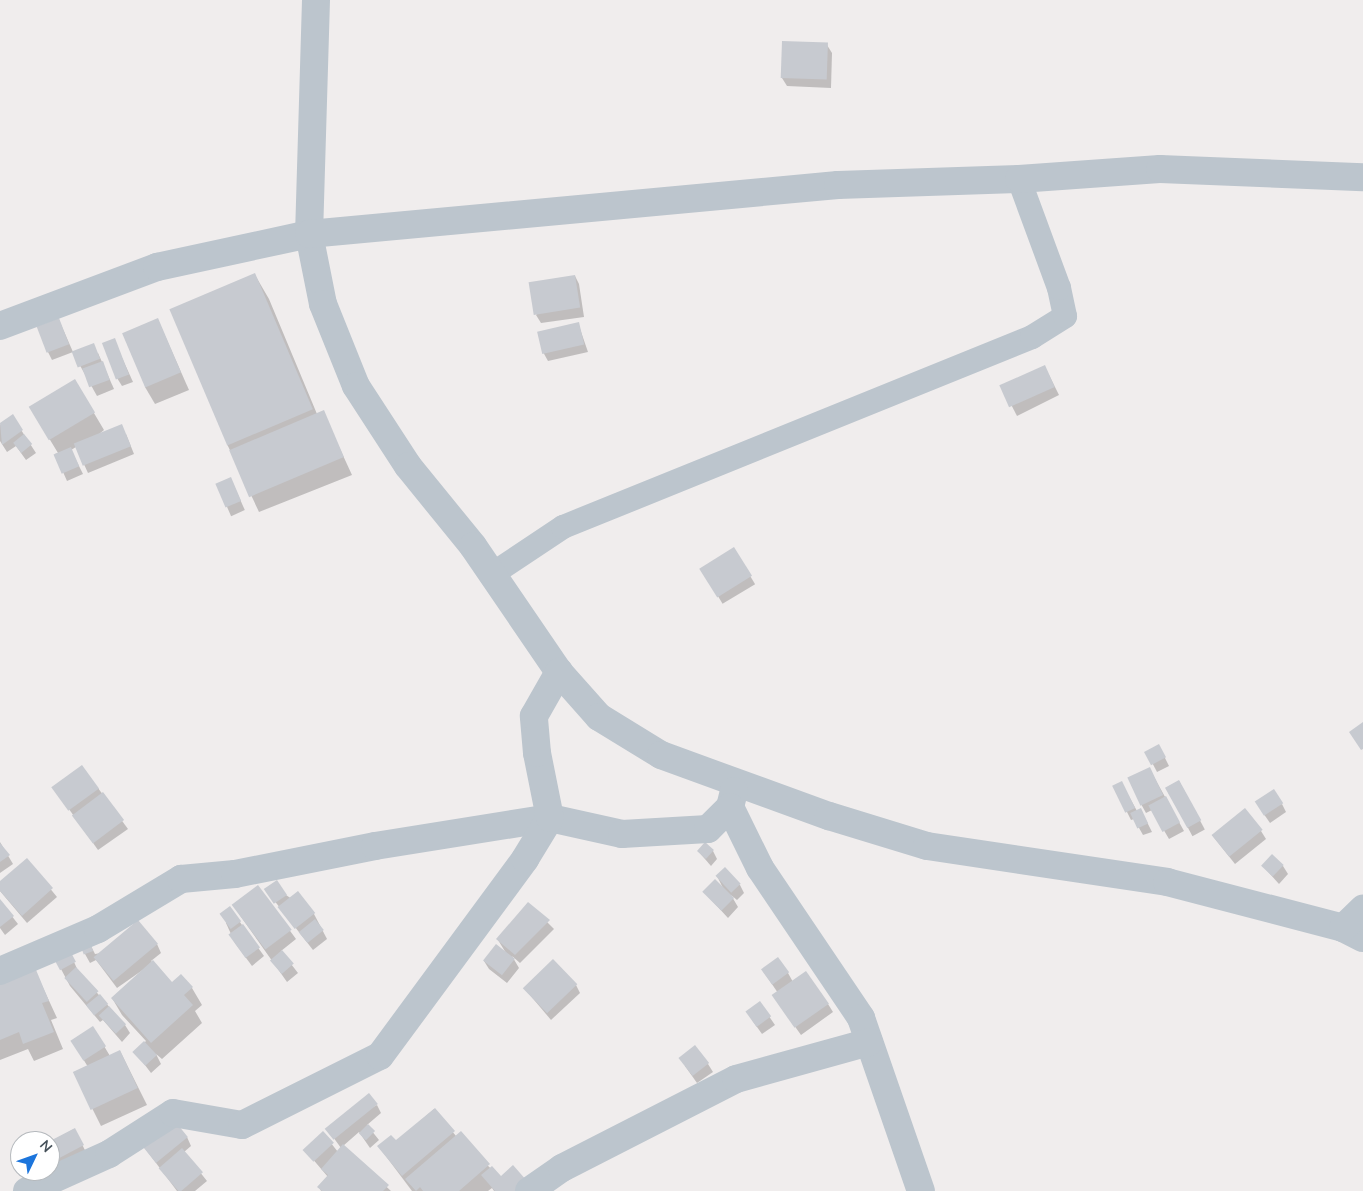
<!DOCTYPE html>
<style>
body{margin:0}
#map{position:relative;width:1363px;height:1191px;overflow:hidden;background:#f0eded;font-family:"Nunito Sans",sans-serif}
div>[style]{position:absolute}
.shadow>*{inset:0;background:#0003;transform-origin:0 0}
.building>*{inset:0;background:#c7cad0;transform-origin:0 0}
.lane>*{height:24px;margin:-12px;padding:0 12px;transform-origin:12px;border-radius:12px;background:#bcc5cd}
.street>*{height:28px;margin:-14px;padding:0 14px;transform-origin:14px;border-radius:14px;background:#bcc5cd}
span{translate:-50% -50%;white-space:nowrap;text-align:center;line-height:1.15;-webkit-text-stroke:4px #fff;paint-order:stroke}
.north{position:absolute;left:10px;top:1131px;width:50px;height:50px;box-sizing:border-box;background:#fff;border:1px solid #b5b9bd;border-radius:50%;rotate:48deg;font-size:14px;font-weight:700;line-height:20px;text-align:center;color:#46515a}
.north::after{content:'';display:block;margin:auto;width:18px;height:22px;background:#1c75dc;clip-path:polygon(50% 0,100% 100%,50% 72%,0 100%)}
</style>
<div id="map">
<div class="shadow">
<div style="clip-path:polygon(827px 45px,832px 53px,831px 88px,787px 86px,782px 78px)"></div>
<div style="clip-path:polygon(255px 275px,269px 299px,317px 414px,323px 412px,352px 475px,259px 512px,227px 444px)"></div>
<div style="clip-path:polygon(575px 276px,579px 284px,584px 317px,541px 323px,536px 315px)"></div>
<div style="clip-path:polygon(59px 320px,73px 352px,52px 360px,48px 352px)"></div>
<div style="clip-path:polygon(158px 320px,189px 390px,155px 404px,145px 387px)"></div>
<div style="clip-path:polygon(578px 323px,588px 352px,548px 361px,543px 352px)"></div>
<div style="clip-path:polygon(114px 340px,133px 382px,122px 386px,117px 378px)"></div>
<div style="clip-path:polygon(73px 353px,98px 353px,114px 389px,97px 396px)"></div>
<div style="clip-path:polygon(1049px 375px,1059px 395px,1017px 416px,1002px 387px)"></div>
<div style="clip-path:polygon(75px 381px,104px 430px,98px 435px,126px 434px,134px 454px,88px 473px,76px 447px,71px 450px,83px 474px,67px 481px,55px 454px,58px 453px,41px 425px)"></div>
<div style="clip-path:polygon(12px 416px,36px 453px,26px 460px,16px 446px,7px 452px,0 441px,0 425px)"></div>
<div style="left:231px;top:479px;width:34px;height:15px;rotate:66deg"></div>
<div style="left:734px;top:549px;width:41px;height:38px;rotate:59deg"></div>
<div style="clip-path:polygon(1146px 751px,1163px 754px,1169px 766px,1157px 772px)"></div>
<div style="clip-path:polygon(1154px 777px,1184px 831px,1169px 839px,1152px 810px,1146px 813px,1141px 804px)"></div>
<div style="left:1179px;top:781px;width:55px;height:14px;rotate:62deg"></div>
<div style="clip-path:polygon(54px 788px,98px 788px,128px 829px,98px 850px)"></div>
<div style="clip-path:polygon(1126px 791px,1137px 811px,1145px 818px,1152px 832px,1143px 835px,1134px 819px,1131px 820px,1127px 812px)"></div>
<div style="clip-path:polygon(1282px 804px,1286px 812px,1270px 823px,1261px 810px)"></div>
<div style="clip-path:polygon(1261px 831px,1266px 839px,1235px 864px,1212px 835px)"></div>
<div style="clip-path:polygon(0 842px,13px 864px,0 873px)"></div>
<div style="clip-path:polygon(698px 851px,713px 851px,717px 859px,711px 866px)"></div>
<div style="clip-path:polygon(27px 860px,57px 897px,27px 923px,0 891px,0 883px)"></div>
<div style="clip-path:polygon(1263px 866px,1283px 866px,1288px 874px,1279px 884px)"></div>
<div style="clip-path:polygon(717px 876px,740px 885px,744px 893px,737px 900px,731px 895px,738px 907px,728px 918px,704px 892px,724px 890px)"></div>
<div style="clip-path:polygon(258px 887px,296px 939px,281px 951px,298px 973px,287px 982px,239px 914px)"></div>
<div style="clip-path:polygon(266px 890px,286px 895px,314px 914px,327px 939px,313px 950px)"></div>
<div style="clip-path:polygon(0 901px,18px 924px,5px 935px,0 928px)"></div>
<div style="clip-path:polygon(528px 903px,554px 929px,520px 963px,512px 956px,519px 968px,507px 983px,489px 969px,484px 961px,506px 953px,498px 940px)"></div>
<div style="clip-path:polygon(230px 908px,264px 956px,252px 966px,235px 943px,226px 923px)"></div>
<div style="clip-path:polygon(87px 938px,95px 954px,157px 944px,161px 953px,151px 961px,172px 984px,192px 988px,202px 1005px,195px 1011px,202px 1023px,162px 1059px,156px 1054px,161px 1064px,151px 1073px,135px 1052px,146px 1041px,122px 1015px,112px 998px,147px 967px,117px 988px,96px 960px,90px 963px,85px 954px)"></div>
<div style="clip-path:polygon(71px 955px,78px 971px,125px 1025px,130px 1033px,122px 1042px,103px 1020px,100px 1022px,70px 986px,61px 969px)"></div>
<div style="clip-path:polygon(33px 966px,57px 1018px,51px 1020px,63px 1049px,34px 1061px,28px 1049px,0 1060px,0 980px)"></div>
<div style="clip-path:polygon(763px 971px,788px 973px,793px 982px,828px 1004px,833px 1012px,801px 1035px,779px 1004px,778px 993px)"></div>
<div style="clip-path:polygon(576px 985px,580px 993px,551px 1020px,524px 988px)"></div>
<div style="clip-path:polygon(760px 1003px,775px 1025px,762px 1034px,752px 1020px)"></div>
<div style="clip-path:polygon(104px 1046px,110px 1056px,120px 1051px,147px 1105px,101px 1126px,74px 1072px,88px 1067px,80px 1054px)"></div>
<div style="clip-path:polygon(708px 1064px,713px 1072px,697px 1083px,685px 1066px)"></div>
<div style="clip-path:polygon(377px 1105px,381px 1113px,367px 1125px,379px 1140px,370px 1148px,359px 1132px,343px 1146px,391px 1191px,321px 1191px,319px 1187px,328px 1177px,305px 1150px,323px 1133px,338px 1152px,341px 1148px,328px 1130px)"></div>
<div style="clip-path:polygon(434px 1109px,456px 1136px,501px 1178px,530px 1191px,494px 1191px,492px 1188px,488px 1191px,412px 1191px,379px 1147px,396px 1142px)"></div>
<div style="clip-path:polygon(74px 1129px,87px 1154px,55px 1171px,50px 1163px,50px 1142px)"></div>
<div style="clip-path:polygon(187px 1137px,191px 1146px,184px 1152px,207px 1181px,195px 1191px,177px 1191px,144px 1147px)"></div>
<div style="clip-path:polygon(20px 1160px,20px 1171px,39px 1171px,26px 1183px,14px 1163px)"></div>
</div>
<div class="building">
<div style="left:782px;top:41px;width:46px;height:37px;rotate:2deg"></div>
<div style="left:255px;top:273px;width:148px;height:93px;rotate:67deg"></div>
<div style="left:575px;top:275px;width:33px;height:47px;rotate:81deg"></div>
<div style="left:59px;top:318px;width:28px;height:24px;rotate:69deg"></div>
<div style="left:158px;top:318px;width:59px;height:39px;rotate:67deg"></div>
<div style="left:579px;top:322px;width:23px;height:43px;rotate:77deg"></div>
<div style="left:115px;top:338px;width:39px;height:14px;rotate:69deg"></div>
<div style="left:94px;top:343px;width:17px;height:24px;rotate:69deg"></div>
<div style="left:103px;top:361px;width:20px;height:22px;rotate:70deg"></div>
<div style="left:1045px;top:365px;width:24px;height:50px;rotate:66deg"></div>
<div style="left:75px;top:379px;width:39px;height:54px;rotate:59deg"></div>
<div style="left:324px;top:410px;width:51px;height:103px;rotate:67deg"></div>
<div style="clip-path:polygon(13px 414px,23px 430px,2px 445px,0 423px)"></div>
<div style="left:122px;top:424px;width:24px;height:52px;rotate:68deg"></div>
<div style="left:24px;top:434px;width:13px;height:14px;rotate:51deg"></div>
<div style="left:71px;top:447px;width:21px;height:19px;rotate:67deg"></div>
<div style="left:231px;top:477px;width:26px;height:17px;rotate:67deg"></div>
<div style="left:734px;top:547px;width:34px;height:41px;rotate:58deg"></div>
<div style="clip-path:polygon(1363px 722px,1363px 749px,1361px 750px,1349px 732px)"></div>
<div style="left:1159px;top:744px;width:15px;height:17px;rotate:62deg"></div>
<div style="left:82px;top:765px;width:29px;height:38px;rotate:54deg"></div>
<div style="left:1150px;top:767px;width:31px;height:25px;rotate:65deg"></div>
<div style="left:1179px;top:780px;width:46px;height:16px;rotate:61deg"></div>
<div style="left:1122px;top:781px;width:30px;height:11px;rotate:64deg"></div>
<div style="left:1274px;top:789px;width:17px;height:23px;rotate:57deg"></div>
<div style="left:103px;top:792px;width:35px;height:39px;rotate:53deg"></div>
<div style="left:1166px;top:796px;width:30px;height:20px;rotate:62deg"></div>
<div style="left:1141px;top:808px;width:17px;height:12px;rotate:65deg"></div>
<div style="left:1245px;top:808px;width:28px;height:43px;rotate:51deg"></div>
<div style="left:705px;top:842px;width:12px;height:12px;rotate:42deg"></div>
<div style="clip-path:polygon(0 843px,10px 855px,0 862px)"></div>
<div style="left:1272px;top:854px;width:16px;height:16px;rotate:43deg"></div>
<div style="clip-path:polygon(27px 858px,53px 888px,22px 916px,0 891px,0 881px)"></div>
<div style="left:725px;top:867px;width:23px;height:13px;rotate:47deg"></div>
<div style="left:715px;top:879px;width:27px;height:18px;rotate:45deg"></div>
<div style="left:277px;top:880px;width:18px;height:16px;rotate:56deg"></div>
<div style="left:258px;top:885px;width:56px;height:33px;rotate:53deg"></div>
<div style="left:298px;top:891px;width:28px;height:26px;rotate:52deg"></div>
<div style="clip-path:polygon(0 899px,14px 916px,0 927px)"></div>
<div style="clip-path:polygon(528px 902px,550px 920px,515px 955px,496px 939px)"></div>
<div style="left:230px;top:906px;width:19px;height:13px;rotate:54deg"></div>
<div style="left:315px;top:919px;width:14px;height:21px;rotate:51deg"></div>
<div style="left:138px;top:920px;width:31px;height:58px;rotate:50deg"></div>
<div style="left:243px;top:924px;width:29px;height:18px;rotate:54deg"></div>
<div style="left:88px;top:937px;width:15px;height:10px;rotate:70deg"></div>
<div style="left:496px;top:944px;width:24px;height:21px;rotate:38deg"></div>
<div style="left:67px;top:945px;width:19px;height:18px;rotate:62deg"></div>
<div style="left:282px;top:950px;width:18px;height:16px;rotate:49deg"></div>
<div style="left:778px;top:957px;width:19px;height:21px;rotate:54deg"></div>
<div style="left:553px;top:959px;width:35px;height:42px;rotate:46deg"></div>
<div style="clip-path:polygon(153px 960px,172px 982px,181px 974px,193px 987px,184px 995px,193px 1005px,151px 1043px,111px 998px)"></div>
<div style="clip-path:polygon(34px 965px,49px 1001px,42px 1003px,54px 1032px,23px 1044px,19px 1032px,0 1040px,0 978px)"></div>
<div style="left:76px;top:967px;width:33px;height:16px;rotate:47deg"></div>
<div style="left:806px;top:971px;width:40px;height:42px;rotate:55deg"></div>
<div style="left:100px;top:994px;width:13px;height:18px;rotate:51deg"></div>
<div style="left:760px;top:1001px;width:19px;height:18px;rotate:54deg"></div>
<div style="left:109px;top:1006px;width:25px;height:14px;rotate:47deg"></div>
<div style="left:93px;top:1026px;width:24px;height:27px;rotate:57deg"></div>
<div style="left:144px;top:1041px;width:19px;height:16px;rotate:47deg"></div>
<div style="left:695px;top:1045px;width:23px;height:21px;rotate:52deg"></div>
<div style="left:120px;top:1050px;width:42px;height:52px;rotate:65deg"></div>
<div style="left:369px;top:1093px;width:14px;height:57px;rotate:51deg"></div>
<div style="clip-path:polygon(435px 1108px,455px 1131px,402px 1176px,377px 1146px,391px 1135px,396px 1140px)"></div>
<div style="left:174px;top:1120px;width:22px;height:41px;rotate:51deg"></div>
<div style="left:368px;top:1124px;width:10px;height:13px;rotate:45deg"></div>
<div style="clip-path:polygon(75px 1128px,84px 1145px,50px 1163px,50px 1141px)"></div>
<div style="left:323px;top:1131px;width:16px;height:28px;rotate:47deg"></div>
<div style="clip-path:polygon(461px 1131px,490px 1164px,459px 1191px,423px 1191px,420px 1187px,416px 1191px,405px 1179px)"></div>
<div style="clip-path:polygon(343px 1144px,389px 1185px,383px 1191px,322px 1191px,317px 1187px,328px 1175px,321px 1169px)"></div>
<div style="left:182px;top:1148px;width:32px;height:31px;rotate:49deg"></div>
<div style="clip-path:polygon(20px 1158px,20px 1171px,28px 1171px,20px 1176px,12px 1163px)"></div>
<div style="clip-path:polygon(513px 1165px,527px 1181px,516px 1191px,495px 1191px,481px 1175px,492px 1166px,501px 1176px)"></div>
</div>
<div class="lane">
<div style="left:491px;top:575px;width:87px;rotate:-33.7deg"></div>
<div style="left:563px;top:527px;width:506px;rotate:-22.05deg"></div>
<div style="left:1032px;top:337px;width:39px;rotate:-32deg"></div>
<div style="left:1065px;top:316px;width:29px;rotate:-102deg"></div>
<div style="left:1059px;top:288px;width:116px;rotate:-110.2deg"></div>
</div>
<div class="street">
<div style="left:316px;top:0;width:234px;rotate:91.7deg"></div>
<div style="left:309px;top:234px;width:71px;rotate:78.7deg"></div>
<div style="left:323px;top:304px;width:88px;rotate:68.1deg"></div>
<div style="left:356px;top:386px;width:95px;rotate:57deg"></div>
<div style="left:408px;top:466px;width:103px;rotate:50.9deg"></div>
<div style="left:473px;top:546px;width:153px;rotate:55.7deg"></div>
<div style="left:559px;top:672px;width:60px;rotate:48.4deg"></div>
<div style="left:599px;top:717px;width:73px;rotate:31.5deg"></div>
<div style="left:661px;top:755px;width:179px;rotate:20deg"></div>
<div style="left:829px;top:816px;width:102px;rotate:17deg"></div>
<div style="left:927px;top:846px;width:243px;rotate:8.5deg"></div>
<div style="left:1167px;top:882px;width:182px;rotate:14.6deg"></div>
<div style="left:1343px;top:928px;width:22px;rotate:27deg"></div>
<div style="left:0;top:326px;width:168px;rotate:-20.6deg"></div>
<div style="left:157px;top:267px;width:156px;rotate:-12.2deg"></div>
<div style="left:309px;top:234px;width:531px;rotate:-5.29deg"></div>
<div style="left:838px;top:185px;width:181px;rotate:-1.9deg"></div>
<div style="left:1019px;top:179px;width:141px;rotate:-4.1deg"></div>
<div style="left:1160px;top:169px;width:203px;rotate:2.3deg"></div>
<div style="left:734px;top:791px;width:16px;rotate:104deg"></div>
<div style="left:730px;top:807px;width:68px;rotate:63.8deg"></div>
<div style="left:760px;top:868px;width:181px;rotate:56deg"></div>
<div style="left:861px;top:1018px;width:183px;rotate:70.9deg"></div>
<div style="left:1343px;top:928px;width:28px;rotate:-44deg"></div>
<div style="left:0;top:971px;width:107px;rotate:-23.2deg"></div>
<div style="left:98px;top:929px;width:97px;rotate:-31.1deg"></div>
<div style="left:181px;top:879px;width:54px;rotate:-5.3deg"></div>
<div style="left:235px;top:874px;width:143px;rotate:-11.3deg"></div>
<div style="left:375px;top:846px;width:177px;rotate:-9.1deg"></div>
<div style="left:550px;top:818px;width:74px;rotate:12.5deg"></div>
<div style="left:622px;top:834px;width:86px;rotate:-3.3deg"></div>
<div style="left:708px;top:829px;width:31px;rotate:-45deg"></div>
<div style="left:27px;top:1191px;width:90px;rotate:-24.3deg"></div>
<div style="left:109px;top:1154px;width:76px;rotate:-32.6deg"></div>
<div style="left:173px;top:1113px;width:70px;rotate:9.9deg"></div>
<div style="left:242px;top:1125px;width:154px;rotate:-26.6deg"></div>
<div style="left:380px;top:1056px;width:245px;rotate:-53.6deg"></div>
<div style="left:525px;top:859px;width:48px;rotate:-58.6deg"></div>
<div style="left:550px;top:818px;width:66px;rotate:-101.3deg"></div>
<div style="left:537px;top:753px;width:37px;rotate:-95deg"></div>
<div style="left:534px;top:716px;width:51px;rotate:-60.4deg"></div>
<div style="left:529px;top:1191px;width:40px;rotate:-34.9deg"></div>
<div style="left:562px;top:1168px;width:195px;rotate:-27.1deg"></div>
<div style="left:736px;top:1079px;width:138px;rotate:-15.5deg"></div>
</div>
<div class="north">N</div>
</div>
